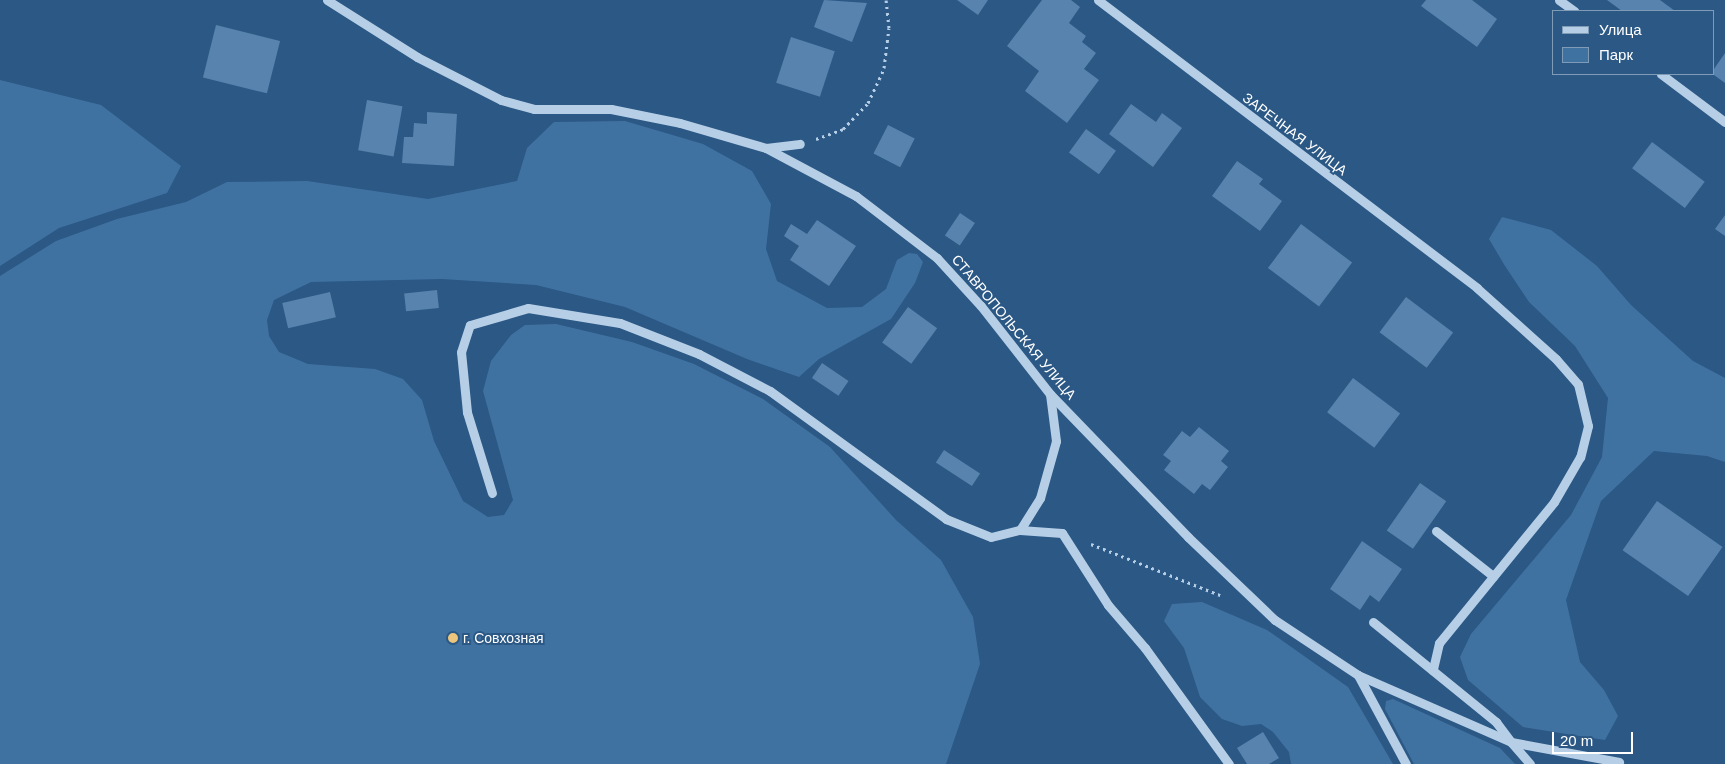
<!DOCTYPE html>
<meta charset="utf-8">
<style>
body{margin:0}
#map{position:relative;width:1725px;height:764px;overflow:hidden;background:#2b5885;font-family:Arial,sans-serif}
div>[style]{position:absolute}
.green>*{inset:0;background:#4072a1}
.building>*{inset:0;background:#5783ae;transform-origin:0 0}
.path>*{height:3px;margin-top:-1.5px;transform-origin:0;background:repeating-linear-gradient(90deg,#b6cfe7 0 2.5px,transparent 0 6.5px)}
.minor>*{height:9px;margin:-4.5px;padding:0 4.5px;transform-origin:4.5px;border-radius:4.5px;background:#b6cfe7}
.dots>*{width:14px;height:14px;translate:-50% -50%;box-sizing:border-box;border:2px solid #2b5885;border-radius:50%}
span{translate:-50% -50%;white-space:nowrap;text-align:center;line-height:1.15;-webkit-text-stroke:4px #2b5885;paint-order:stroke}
.street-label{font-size:14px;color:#fff}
.poi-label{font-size:14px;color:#fff}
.left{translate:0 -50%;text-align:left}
.legend{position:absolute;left:1552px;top:10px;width:162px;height:65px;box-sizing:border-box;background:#2b5885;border:1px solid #809bb6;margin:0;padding:6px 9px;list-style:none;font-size:15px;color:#fff}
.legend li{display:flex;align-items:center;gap:10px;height:25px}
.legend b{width:25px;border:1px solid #809bb6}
.scale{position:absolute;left:1552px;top:732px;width:81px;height:22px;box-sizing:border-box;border:2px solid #fff;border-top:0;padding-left:6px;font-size:15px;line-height:18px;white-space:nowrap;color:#fff;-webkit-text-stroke:4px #2b5885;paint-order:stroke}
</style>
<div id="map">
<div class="green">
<div style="clip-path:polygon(0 80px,101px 105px,181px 166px,167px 193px,59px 228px,0 266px)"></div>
<div style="clip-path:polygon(625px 121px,703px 144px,752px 171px,771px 204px,766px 249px,777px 281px,827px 308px,862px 307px,886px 289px,897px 260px,909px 253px,917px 254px,923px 262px,915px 283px,891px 319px,819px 359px,799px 377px,747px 359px,625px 307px,536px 285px,442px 279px,311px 282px,274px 300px,267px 320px,269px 336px,279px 352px,308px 364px,375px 369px,403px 379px,422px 400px,434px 441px,463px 501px,488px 517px,504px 515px,513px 500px,483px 391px,491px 361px,511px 335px,525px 325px,556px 324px,632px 342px,694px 364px,763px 399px,830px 447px,896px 520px,941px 560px,973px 617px,980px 664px,946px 764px,0 764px,0 276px,56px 241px,117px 219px,186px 202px,227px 182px,307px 181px,428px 199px,517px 181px,527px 148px,554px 122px)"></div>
<div style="clip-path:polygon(1502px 217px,1551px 230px,1597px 266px,1631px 305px,1693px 361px,1725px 378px,1725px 462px,1707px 456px,1654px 451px,1601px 501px,1566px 600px,1580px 662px,1604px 690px,1618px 716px,1605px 740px,1523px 727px,1468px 680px,1460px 657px,1471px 634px,1571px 515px,1602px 457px,1608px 398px,1575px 346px,1529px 302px,1505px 266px,1489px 239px)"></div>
<div style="clip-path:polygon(1202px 602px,1267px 630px,1348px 687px,1393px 764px,1291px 764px,1289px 752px,1273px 732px,1261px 724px,1242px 726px,1222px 719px,1200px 697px,1184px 648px,1164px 621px,1172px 604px)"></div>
<div style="clip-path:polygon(1393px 699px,1500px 748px,1515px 764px,1414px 764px,1385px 709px,1386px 701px)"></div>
</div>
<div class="building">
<div style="clip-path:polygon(824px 0,867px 3px,852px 42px,814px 27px)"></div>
<div style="clip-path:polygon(957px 0,988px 0,978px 15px)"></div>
<div style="clip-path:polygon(1042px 0,1071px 0,1080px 7px,1069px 23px,1086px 36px,1082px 42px,1096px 53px,1084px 69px,1099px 80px,1067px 123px,1025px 91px,1039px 71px,1007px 46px)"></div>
<div style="clip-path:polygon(1426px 0,1472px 0,1497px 19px,1477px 47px,1421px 6px)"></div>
<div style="clip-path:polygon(1607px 0,1660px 0,1675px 11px,1622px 11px)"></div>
<div style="left:216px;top:25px;width:66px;height:54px;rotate:14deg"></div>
<div style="left:791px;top:37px;width:46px;height:48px;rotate:18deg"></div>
<div style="clip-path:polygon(1725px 53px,1725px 83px,1714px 75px,1714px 69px)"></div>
<div style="left:367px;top:100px;width:36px;height:51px;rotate:10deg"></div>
<div style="clip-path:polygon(1131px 104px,1156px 122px,1162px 113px,1182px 128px,1153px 167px,1109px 134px)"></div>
<div style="clip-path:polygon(427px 112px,457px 114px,454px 166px,402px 163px,404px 137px,413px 137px,414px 123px,427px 124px)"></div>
<div style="left:888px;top:125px;width:30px;height:32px;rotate:27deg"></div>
<div style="left:1086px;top:129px;width:37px;height:29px;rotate:36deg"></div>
<div style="left:1652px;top:142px;width:66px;height:33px;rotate:37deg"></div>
<div style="clip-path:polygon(1237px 161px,1263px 179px,1259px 184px,1282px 201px,1260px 231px,1212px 196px)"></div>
<div style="left:960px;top:213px;width:18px;height:27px;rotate:34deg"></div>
<div style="clip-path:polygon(1725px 215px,1725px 236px,1715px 229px)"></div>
<div style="clip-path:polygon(817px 220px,856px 246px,829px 286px,790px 260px,799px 246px,784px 236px,791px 224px,807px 234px)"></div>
<div style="left:1301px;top:224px;width:64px;height:55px;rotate:37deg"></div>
<div style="left:437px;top:290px;width:18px;height:33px;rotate:84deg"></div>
<div style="left:330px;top:292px;width:26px;height:49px;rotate:77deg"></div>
<div style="left:1406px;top:297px;width:59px;height:44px;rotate:37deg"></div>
<div style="left:908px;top:307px;width:36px;height:44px;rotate:36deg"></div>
<div style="left:822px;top:363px;width:32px;height:18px;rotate:34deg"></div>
<div style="left:1353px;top:378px;width:59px;height:43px;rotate:37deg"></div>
<div style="clip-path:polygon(1199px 427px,1229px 451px,1221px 461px,1228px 467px,1210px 490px,1202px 484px,1194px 494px,1164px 470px,1171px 461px,1163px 455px,1182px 431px,1190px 437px)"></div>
<div style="left:944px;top:450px;width:43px;height:15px;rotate:33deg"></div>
<div style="left:1420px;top:483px;width:32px;height:58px;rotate:35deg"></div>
<div style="left:1657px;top:501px;width:80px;height:60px;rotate:35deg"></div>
<div style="clip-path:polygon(1362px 541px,1402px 569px,1379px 602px,1370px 595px,1360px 610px,1330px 589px)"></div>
<div style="clip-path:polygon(1263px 732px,1279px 758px,1269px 764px,1247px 764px,1237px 748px)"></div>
</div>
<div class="path">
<div style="left:816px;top:139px;width:29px;rotate:-20deg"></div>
<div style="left:843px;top:129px;width:36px;rotate:-46deg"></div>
<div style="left:868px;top:103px;width:38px;rotate:-65deg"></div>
<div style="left:884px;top:68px;width:40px;rotate:-82.9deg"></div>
<div style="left:889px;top:28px;width:28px;rotate:-96deg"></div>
<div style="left:1091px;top:544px;width:139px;rotate:21.6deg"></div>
</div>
<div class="minor">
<div style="left:327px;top:0;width:107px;rotate:32.3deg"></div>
<div style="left:417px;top:57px;width:94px;rotate:27.1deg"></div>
<div style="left:501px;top:100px;width:34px;rotate:15deg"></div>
<div style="left:534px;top:109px;width:77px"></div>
<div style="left:611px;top:109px;width:70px;rotate:11.5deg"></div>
<div style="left:680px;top:123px;width:90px;rotate:16.2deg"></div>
<div style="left:766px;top:148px;width:102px;rotate:28.1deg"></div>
<div style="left:856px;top:196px;width:102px;rotate:37.4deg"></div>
<div style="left:937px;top:258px;width:65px;rotate:47.5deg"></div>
<div style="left:981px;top:306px;width:112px;rotate:51.9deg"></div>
<div style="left:1050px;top:394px;width:199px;rotate:46deg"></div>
<div style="left:1188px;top:537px;width:120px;rotate:43.7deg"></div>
<div style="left:1275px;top:620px;width:100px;rotate:33.5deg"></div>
<div style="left:1358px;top:675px;width:167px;rotate:23.6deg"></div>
<div style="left:1511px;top:742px;width:29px;rotate:49deg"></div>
<div style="left:1098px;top:0;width:476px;rotate:37.2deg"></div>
<div style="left:1477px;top:288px;width:106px;rotate:41.9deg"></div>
<div style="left:1556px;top:359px;width:33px;rotate:49deg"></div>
<div style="left:1578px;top:384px;width:43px;rotate:76.6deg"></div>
<div style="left:1588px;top:426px;width:32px;rotate:104deg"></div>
<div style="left:1580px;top:457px;width:52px;rotate:120deg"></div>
<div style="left:1554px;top:502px;width:182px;rotate:129.2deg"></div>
<div style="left:1439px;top:643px;width:28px;rotate:103deg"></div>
<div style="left:1559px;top:0;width:19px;rotate:36deg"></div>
<div style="left:1661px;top:74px;width:80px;rotate:36.9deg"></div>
<div style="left:766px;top:148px;width:34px;rotate:-7deg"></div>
<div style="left:492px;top:493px;width:85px;rotate:-107.2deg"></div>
<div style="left:467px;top:412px;width:60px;rotate:-95.7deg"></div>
<div style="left:461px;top:352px;width:28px;rotate:-72deg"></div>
<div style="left:470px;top:325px;width:60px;rotate:-16.3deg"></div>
<div style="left:528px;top:308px;width:93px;rotate:9.3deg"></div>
<div style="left:620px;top:323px;width:85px;rotate:21.4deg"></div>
<div style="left:699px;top:354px;width:80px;rotate:27.5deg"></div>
<div style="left:770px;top:391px;width:218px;rotate:36deg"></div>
<div style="left:946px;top:519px;width:48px;rotate:21.8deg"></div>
<div style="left:991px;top:537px;width:30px;rotate:-14deg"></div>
<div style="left:1020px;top:530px;width:42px;rotate:4.1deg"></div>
<div style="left:1062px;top:533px;width:85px;rotate:57.4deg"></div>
<div style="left:1108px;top:605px;width:57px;rotate:49.3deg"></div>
<div style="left:1145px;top:648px;width:143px;rotate:54.1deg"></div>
<div style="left:1020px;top:530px;width:38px;rotate:-58deg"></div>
<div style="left:1040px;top:498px;width:59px;rotate:-74.3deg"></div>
<div style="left:1056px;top:441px;width:47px;rotate:-97.3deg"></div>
<div style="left:1436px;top:531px;width:73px;rotate:38.3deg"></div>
<div style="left:1373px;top:622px;width:159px;rotate:39.1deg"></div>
<div style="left:1496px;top:722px;width:25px;rotate:53deg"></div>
<div style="left:1511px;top:742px;width:110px;rotate:10.5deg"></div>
<div style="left:1358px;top:675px;width:101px;rotate:61.7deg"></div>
</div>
<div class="dots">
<div style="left:453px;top:638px;background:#edc67e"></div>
</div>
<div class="street-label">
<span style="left:1295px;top:134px;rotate:37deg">ЗАРЕЧНАЯ УЛИЦА</span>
<span style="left:1014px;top:327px;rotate:50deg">СТАВРОПОЛЬСКАЯ УЛИЦА</span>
</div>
<div class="poi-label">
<span class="left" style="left:463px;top:638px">г. Совхозная</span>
</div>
<ul class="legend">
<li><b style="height:6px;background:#b6cfe7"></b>Улица</li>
<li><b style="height:14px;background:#4072a1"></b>Парк</li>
</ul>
<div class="scale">20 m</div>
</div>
